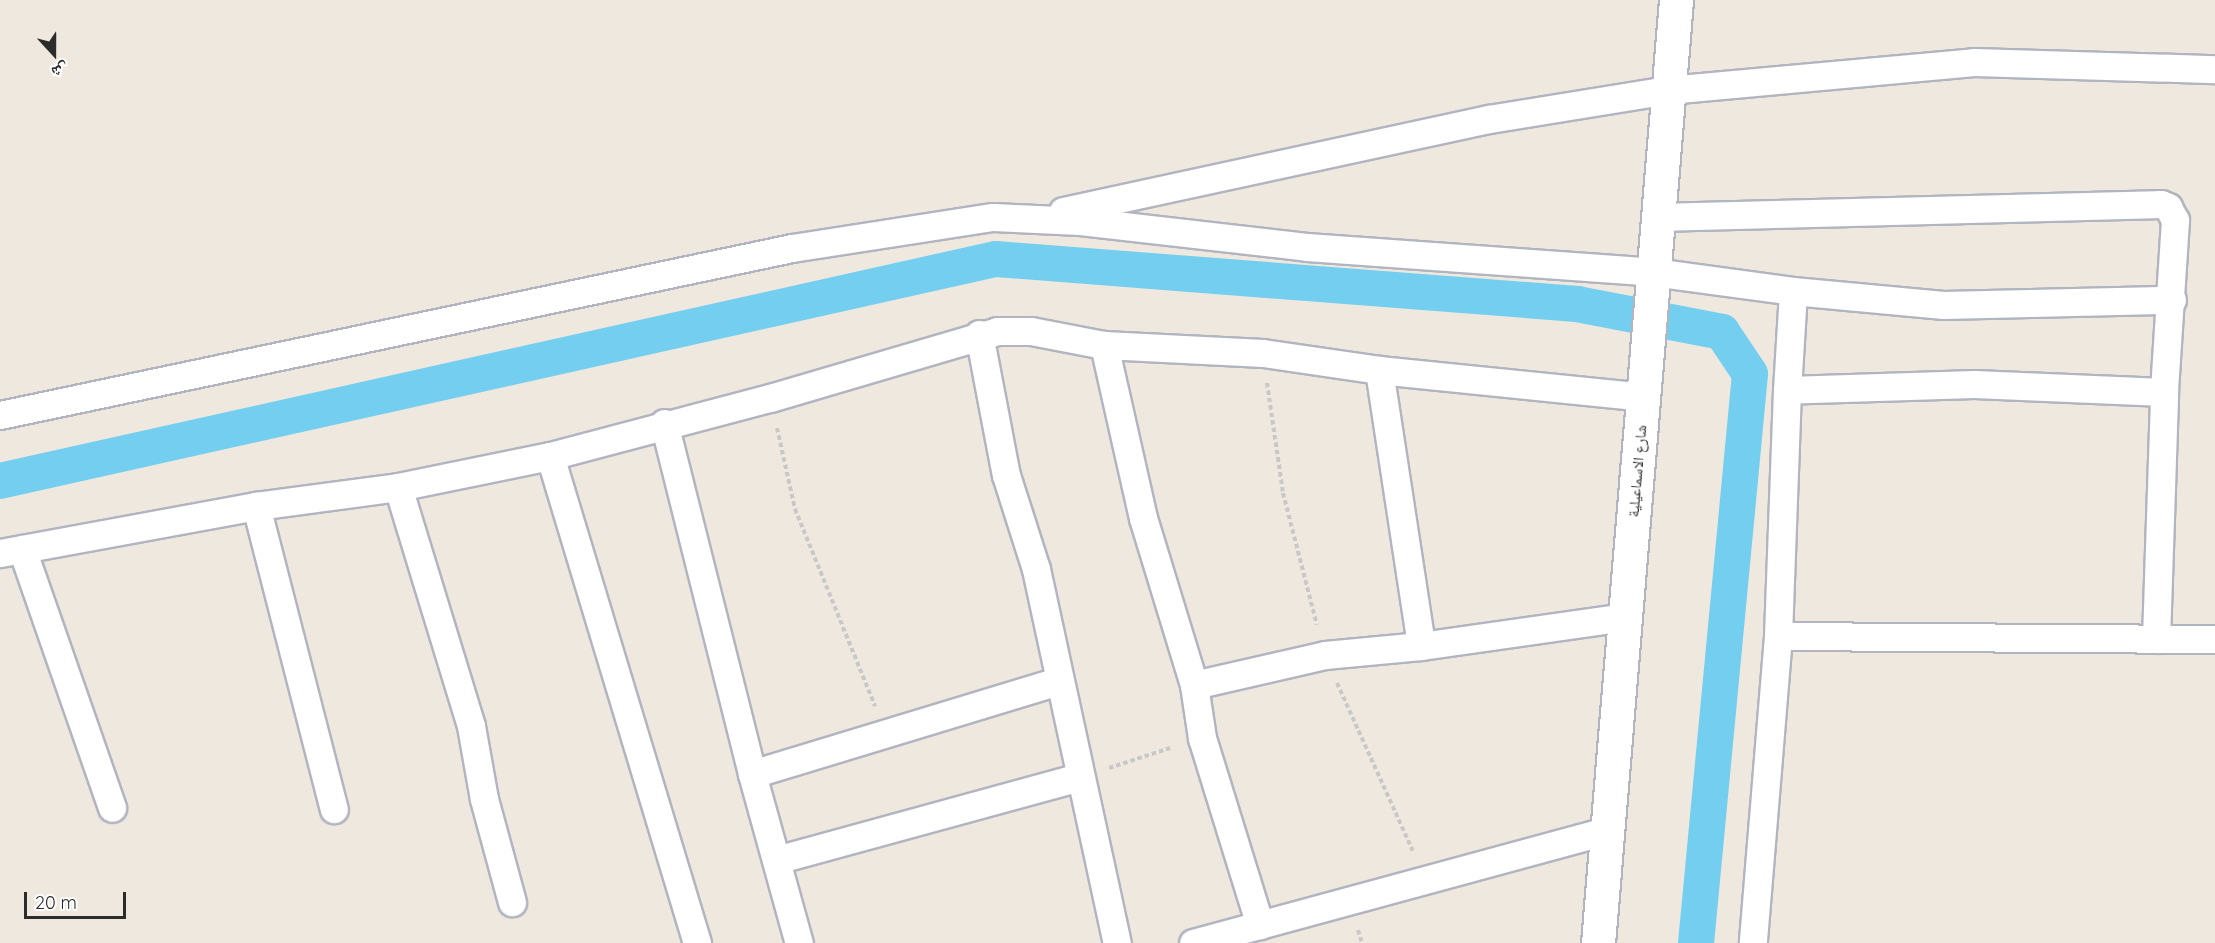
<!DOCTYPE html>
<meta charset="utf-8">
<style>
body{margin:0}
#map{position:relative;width:2215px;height:943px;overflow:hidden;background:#eee8df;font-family:Quicksand,"Noto Naskh Arabic",sans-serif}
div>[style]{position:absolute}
.canal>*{height:36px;margin:-18px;padding:0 18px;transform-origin:18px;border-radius:18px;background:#73ceef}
.path>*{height:4px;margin-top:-2px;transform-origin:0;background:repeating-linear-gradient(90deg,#c8c8c8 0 4.5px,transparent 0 7.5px)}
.roads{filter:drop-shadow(2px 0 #b2b5c0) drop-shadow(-2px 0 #b2b5c0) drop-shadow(0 2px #b2b5c0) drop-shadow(0 -2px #b2b5c0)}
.minor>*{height:27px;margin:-13.5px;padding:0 13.5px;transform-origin:13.5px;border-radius:13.5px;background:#fff}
.tertiary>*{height:33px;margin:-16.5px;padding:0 16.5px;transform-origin:16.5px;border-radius:16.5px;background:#fff}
span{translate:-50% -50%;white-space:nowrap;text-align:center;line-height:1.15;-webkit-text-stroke:4.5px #fff;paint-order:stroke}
.street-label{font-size:15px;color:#2c2c2c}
.north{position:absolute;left:24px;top:24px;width:60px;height:60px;-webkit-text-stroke:4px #fff;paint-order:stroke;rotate:159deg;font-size:16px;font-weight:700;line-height:24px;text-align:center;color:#2c2c2c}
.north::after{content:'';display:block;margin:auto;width:21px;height:27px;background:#2c2c2c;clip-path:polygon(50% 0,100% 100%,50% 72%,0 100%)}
.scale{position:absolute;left:24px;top:892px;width:102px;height:27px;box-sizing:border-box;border:3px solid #2c2c2c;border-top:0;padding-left:8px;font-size:18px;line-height:21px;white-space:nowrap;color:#2c2c2c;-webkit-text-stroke:4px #fff;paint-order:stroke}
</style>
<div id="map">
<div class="canal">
<div style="left:0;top:481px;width:1020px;rotate:-12.57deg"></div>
<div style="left:996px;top:259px;width:583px;rotate:4.43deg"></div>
<div style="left:1577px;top:304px;width:148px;rotate:10.9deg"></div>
<div style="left:1722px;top:332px;width:50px;rotate:56.3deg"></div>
<div style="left:1750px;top:374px;width:572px;rotate:95.42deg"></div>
</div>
<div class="path">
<div style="left:1267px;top:383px;width:111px;rotate:81.7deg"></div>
<div style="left:1283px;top:493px;width:136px;rotate:75.6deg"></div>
<div style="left:777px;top:428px;width:83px;rotate:77.5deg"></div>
<div style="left:795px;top:509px;width:213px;rotate:67.9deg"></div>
<div style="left:1337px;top:683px;width:184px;rotate:65.7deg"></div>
<div style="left:1109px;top:768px;width:67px;rotate:-18.2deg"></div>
<div style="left:1358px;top:930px;width:14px;rotate:73deg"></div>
</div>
<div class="roads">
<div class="minor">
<div style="left:1063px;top:211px;width:436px;rotate:-12.2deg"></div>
<div style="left:1489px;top:119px;width:181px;rotate:-9.2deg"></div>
<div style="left:1668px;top:90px;width:307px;rotate:-5.2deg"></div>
<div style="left:1974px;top:62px;width:241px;rotate:1.7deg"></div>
<div style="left:1657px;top:217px;width:504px;rotate:-1.48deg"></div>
<div style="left:2161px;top:204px;width:8px;rotate:23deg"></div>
<div style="left:2168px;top:207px;width:15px;rotate:62deg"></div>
<div style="left:2175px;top:220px;width:172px;rotate:93.7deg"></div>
<div style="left:2164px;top:392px;width:190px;rotate:-177.6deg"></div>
<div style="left:1974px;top:384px;width:187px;rotate:178.2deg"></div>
<div style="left:1787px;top:390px;width:246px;rotate:92.1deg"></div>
<div style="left:1778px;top:636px;width:308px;rotate:94.7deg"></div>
<div style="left:979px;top:334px;width:144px;rotate:79.2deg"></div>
<div style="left:1006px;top:475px;width:99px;rotate:72.3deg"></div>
<div style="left:1036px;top:569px;width:383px;rotate:77.8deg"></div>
<div style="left:1104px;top:345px;width:177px;rotate:77.3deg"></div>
<div style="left:1143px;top:518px;width:175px;rotate:73deg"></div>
<div style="left:1194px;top:685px;width:54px;rotate:81.4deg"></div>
<div style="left:1202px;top:738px;width:196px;rotate:72.8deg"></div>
<div style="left:1379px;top:370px;width:279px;rotate:81.3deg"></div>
<div style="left:1787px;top:390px;width:99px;rotate:-86.5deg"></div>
<div style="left:0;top:415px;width:809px;rotate:-11.91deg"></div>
<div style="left:792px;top:248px;width:203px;rotate:-8.8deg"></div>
<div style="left:993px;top:217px;width:87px;rotate:2.6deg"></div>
<div style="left:1080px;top:221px;width:228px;rotate:6.5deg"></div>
<div style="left:1307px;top:247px;width:347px;rotate:4.1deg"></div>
<div style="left:1653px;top:272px;width:141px;rotate:7.7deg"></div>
<div style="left:1793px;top:291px;width:151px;rotate:5.3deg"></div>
<div style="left:1943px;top:305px;width:229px;rotate:-1.3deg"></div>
<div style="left:664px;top:423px;width:362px;rotate:75.9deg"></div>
<div style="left:752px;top:774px;width:175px;rotate:74.5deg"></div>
<div style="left:550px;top:456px;width:509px;rotate:73.2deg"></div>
<div style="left:398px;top:487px;width:250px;rotate:73deg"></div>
<div style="left:471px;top:726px;width:74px;rotate:79.9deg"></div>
<div style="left:484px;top:799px;width:107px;rotate:74.8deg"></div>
<div style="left:256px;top:506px;width:313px;rotate:75.6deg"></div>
<div style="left:22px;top:549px;width:274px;rotate:70.8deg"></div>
<div style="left:0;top:553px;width:260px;rotate:-10.4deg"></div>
<div style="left:256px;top:506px;width:143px;rotate:-7.6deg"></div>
<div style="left:398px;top:487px;width:155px;rotate:-11.5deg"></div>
<div style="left:550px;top:456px;width:228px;rotate:-14.8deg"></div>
<div style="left:770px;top:398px;width:237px;rotate:-16.4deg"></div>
<div style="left:997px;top:331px;width:34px"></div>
<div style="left:1031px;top:331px;width:74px;rotate:10.9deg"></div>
<div style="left:1104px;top:345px;width:159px;rotate:2.9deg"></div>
<div style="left:1263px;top:353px;width:117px;rotate:8.3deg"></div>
<div style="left:1379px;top:370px;width:265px;rotate:5.8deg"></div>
<div style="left:1778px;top:636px;width:437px;rotate:0.4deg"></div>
<div style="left:2156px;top:639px;width:247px;rotate:-88.1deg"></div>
<div style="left:1194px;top:685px;width:134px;rotate:-12.9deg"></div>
<div style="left:1325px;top:655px;width:96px;rotate:-5.4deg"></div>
<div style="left:1421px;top:646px;width:206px;rotate:-8.1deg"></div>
<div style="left:752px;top:774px;width:320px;rotate:-16.9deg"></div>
<div style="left:776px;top:860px;width:314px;rotate:-15.3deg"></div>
<div style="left:1193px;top:943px;width:430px;rotate:-15.2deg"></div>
</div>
<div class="tertiary">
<div style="left:1598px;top:943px;width:946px;rotate:-85.27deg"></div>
</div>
</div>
<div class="street-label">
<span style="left:1637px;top:471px;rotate:-85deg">شارع الاسماعيلية</span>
</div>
<div class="north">ش</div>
<div class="scale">20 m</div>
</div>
